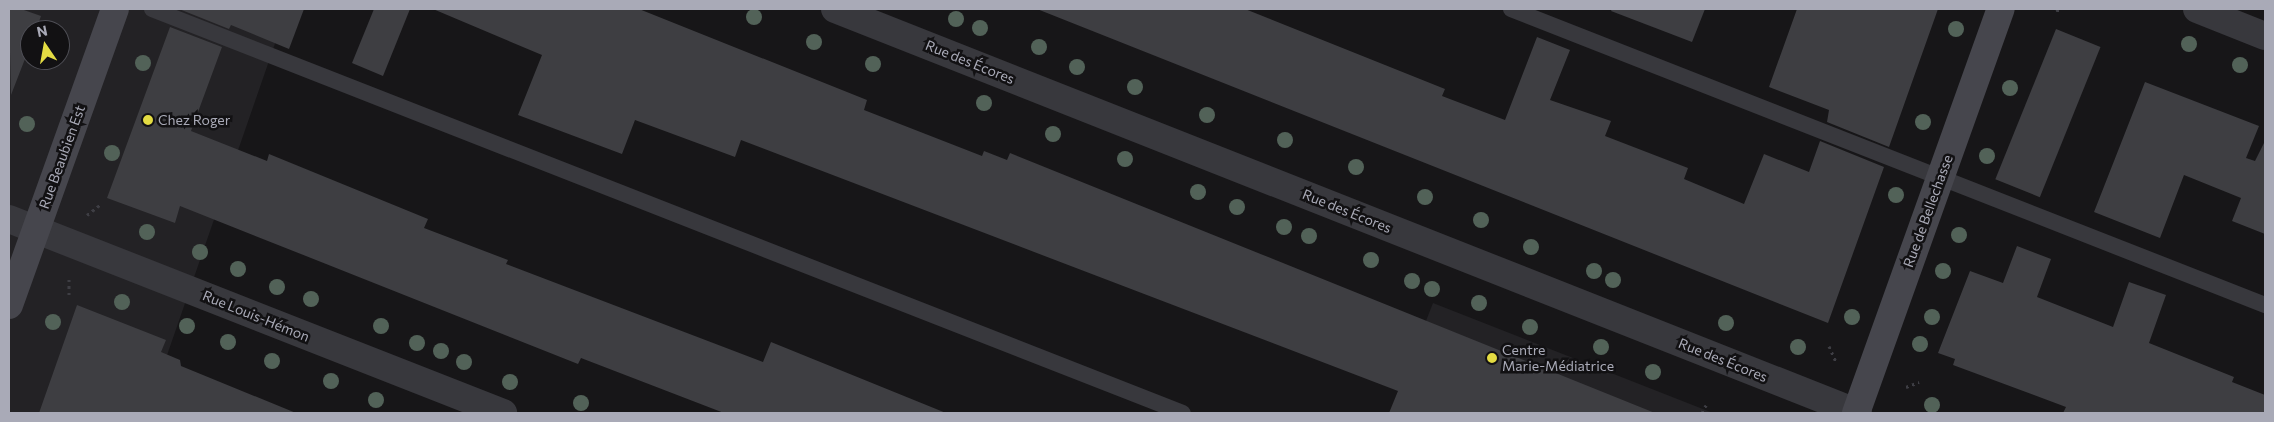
<!DOCTYPE html>
<meta charset="utf-8">
<style>
body{margin:0}
#map{position:relative;width:2274px;height:422px;overflow:hidden;background:#171618;font-family:Commissioner,sans-serif}
div>[style]{position:absolute}
.built>*{inset:0;background:#232225}
.building>*{inset:0;background:#3e3e42;transform-origin:0 0}
.path>*{height:3px;margin-top:-1.5px;transform-origin:0;background:repeating-linear-gradient(90deg,#3e3e44 0 2.5px,transparent 0 6.5px)}
.lane>*{height:16px;margin:-8px;padding:0 8px;transform-origin:8px;border-radius:8px;background:#38383d}
.street>*{height:28px;margin:-14px;padding:0 14px;transform-origin:14px;border-radius:14px;background:#38383d}
.secondary>*{height:28px;margin:-14px;padding:0 14px;transform-origin:14px;border-radius:14px;background:#46464d}
.trees>*{width:16px;height:16px;margin:-8px;border-radius:50%;background:#526258}
.dots>*{width:14px;height:14px;translate:-50% -50%;box-sizing:border-box;border:2px solid #121113;border-radius:50%}
span{translate:-50% -50%;white-space:nowrap;text-align:center;line-height:1.15;-webkit-text-stroke:5px #121113;paint-order:stroke}
.street-label{font-size:14px;color:#a9aab7}
.poi-label{font-size:14px;color:#a9aab7}
.left{translate:0 -50%;text-align:left}
.frame{position:absolute;inset:0;border:10px solid #a9aab7;pointer-events:none}
.north{position:absolute;left:20px;top:20px;width:50px;height:50px;box-sizing:border-box;background:#121113;border:1px solid #4e4e55;border-radius:50%;rotate:348deg;font-size:14px;font-weight:700;line-height:20px;text-align:center;color:#a9aab7}
.north::after{content:'';display:block;margin:auto;width:18px;height:22px;background:#e4dc43;clip-path:polygon(50% 0,100% 100%,50% 72%,0 100%)}
</style>
<div id="map">
<div class="built">
<div style="clip-path:polygon(evenodd,9px 9px,287px 9px,147px 413px,9px 413px,9px 9px,30px 30px,60px 30px,60px 60px,30px 60px,30px 30px)"></div>
<div style="clip-path:polygon(1433px 303px,1713px 413px,1390px 413px)"></div>
</div>
<div class="building">
<div style="clip-path:polygon(9px 9px,21px 9px,41px 16px,36px 30px,30px 30px,30px 46px,11px 95px)"></div>
<div style="clip-path:polygon(179px 9px,304px 9px,289px 49px,231px 25px,229px 29px)"></div>
<div style="clip-path:polygon(374px 9px,410px 9px,383px 76px,352px 63px)"></div>
<div style="clip-path:polygon(433px 9px,639px 9px,867px 100px,864px 110px,982px 156px,984px 151px,1007px 160px,1010px 153px,1655px 413px,1389px 413px,1398px 391px,741px 140px,735px 157px,635px 120px,622px 154px,518px 115px,542px 55px)"></div>
<div style="clip-path:polygon(1037px 9px,1245px 9px,1445px 89px,1442px 96px,1505px 120px,1537px 37px,1570px 50px,1550px 100px,1611px 121px,1605px 136px,1688px 168px,1684px 179px,1744px 204px,1764px 154px,1809px 172px,1820px 141px,1884px 167px,1828px 323px)"></div>
<div style="clip-path:polygon(1612px 9px,1705px 9px,1692px 42px,1611px 11px)"></div>
<div style="clip-path:polygon(1797px 9px,1938px 9px,1889px 147px,1827px 122px,1829px 110px,1769px 87px)"></div>
<div style="clip-path:polygon(170px 27px,222px 47px,191px 131px,267px 161px,269px 154px,428px 219px,424px 228px,508px 260px,506px 264px,763px 362px,771px 342px,946px 413px,724px 413px,581px 358px,578px 364px,180px 206px,175px 223px,107px 198px)"></div>
<div style="left:2056px;top:29px;width:48px;height:162px;rotate:22deg"></div>
<div style="clip-path:polygon(2145px 82px,2259px 126px,2246px 158px,2255px 161px,2265px 141px,2265px 234px,2232px 221px,2241px 198px,2184px 175px,2160px 238px,2094px 212px)"></div>
<div style="clip-path:polygon(2017px 246px,2051px 259px,2037px 297px,2113px 327px,2129px 282px,2166px 295px,2149px 343px,2234px 377px,2232px 382px,2265px 395px,2265px 413px,2063px 413px,2066px 407px,1953px 365px,1955px 359px,1938px 353px,1970px 271px,2003px 283px)"></div>
<div style="clip-path:polygon(77px 305px,166px 340px,161px 352px,180px 360px,181px 366px,296px 413px,39px 413px)"></div>
</div>
<div class="path">
<div style="left:2057px;top:9px;width:5px;rotate:68deg"></div>
<div style="left:87px;top:215px;width:18px;rotate:-38deg"></div>
<div style="left:69px;top:295px;width:17px;rotate:-90deg"></div>
<div style="left:1829px;top:346px;width:17px;rotate:66deg"></div>
<div style="left:1906px;top:387px;width:14px;rotate:-21deg"></div>
<div style="left:1702px;top:413px;width:9px;rotate:-63deg"></div>
</div>
<div class="lane">
<div style="left:152px;top:9px;width:1107px;rotate:21.4deg"></div>
<div style="left:1511px;top:9px;width:810px;rotate:21.43deg"></div>
</div>
<div class="street">
<div style="left:835px;top:9px;width:1100px;rotate:21.55deg"></div>
<div style="left:2197px;top:9px;width:73px;rotate:21.7deg"></div>
<div style="left:9px;top:219px;width:531px;rotate:21.44deg"></div>
</div>
<div class="secondary">
<div style="left:9px;top:305px;width:314px;rotate:-70.3deg"></div>
<div style="left:1856px;top:413px;width:429px;rotate:-70.3deg"></div>
</div>
<div class="trees">
<div style="left:754px;top:17px"></div>
<div style="left:956px;top:19px"></div>
<div style="left:980px;top:28px"></div>
<div style="left:1956px;top:29px"></div>
<div style="left:814px;top:42px"></div>
<div style="left:2189px;top:44px"></div>
<div style="left:1039px;top:47px"></div>
<div style="left:143px;top:63px"></div>
<div style="left:873px;top:64px"></div>
<div style="left:2240px;top:65px"></div>
<div style="left:1077px;top:67px"></div>
<div style="left:1135px;top:87px"></div>
<div style="left:2010px;top:88px"></div>
<div style="left:984px;top:103px"></div>
<div style="left:1207px;top:115px"></div>
<div style="left:1923px;top:122px"></div>
<div style="left:27px;top:124px"></div>
<div style="left:1053px;top:134px"></div>
<div style="left:1285px;top:140px"></div>
<div style="left:112px;top:153px"></div>
<div style="left:1987px;top:156px"></div>
<div style="left:1125px;top:159px"></div>
<div style="left:1356px;top:167px"></div>
<div style="left:1198px;top:192px"></div>
<div style="left:1896px;top:195px"></div>
<div style="left:1425px;top:197px"></div>
<div style="left:1237px;top:207px"></div>
<div style="left:1481px;top:220px"></div>
<div style="left:1284px;top:227px"></div>
<div style="left:147px;top:232px"></div>
<div style="left:1959px;top:235px"></div>
<div style="left:1309px;top:236px"></div>
<div style="left:1531px;top:247px"></div>
<div style="left:200px;top:252px"></div>
<div style="left:1371px;top:260px"></div>
<div style="left:238px;top:269px"></div>
<div style="left:1594px;top:271px"></div>
<div style="left:1943px;top:271px"></div>
<div style="left:1613px;top:280px"></div>
<div style="left:1412px;top:281px"></div>
<div style="left:277px;top:287px"></div>
<div style="left:1432px;top:289px"></div>
<div style="left:311px;top:299px"></div>
<div style="left:122px;top:302px"></div>
<div style="left:1479px;top:303px"></div>
<div style="left:1852px;top:317px"></div>
<div style="left:1932px;top:317px"></div>
<div style="left:53px;top:322px"></div>
<div style="left:1726px;top:323px"></div>
<div style="left:187px;top:326px"></div>
<div style="left:381px;top:326px"></div>
<div style="left:1530px;top:327px"></div>
<div style="left:228px;top:342px"></div>
<div style="left:417px;top:343px"></div>
<div style="left:1920px;top:344px"></div>
<div style="left:1601px;top:347px"></div>
<div style="left:1798px;top:347px"></div>
<div style="left:441px;top:351px"></div>
<div style="left:272px;top:361px"></div>
<div style="left:464px;top:362px"></div>
<div style="left:1653px;top:372px"></div>
<div style="left:331px;top:381px"></div>
<div style="left:510px;top:382px"></div>
<div style="left:376px;top:400px"></div>
<div style="left:581px;top:403px"></div>
<div style="left:1932px;top:405px"></div>
</div>
<div class="dots">
<div style="left:148px;top:120px;background:#e4dc43"></div>
<div style="left:1492px;top:358px;background:#e4dc43"></div>
</div>
<div class="street-label">
<span style="left:970px;top:62px;rotate:22deg">Rue des Écores</span>
<span style="left:62px;top:157px;rotate:-70deg">Rue Beaubien Est</span>
<span style="left:1347px;top:211px;rotate:22deg">Rue des Écores</span>
<span style="left:1928px;top:211px;rotate:-70deg">Rue de Bellechasse</span>
<span style="left:256px;top:316px;rotate:22deg">Rue Louis-Hémon</span>
<span style="left:1723px;top:360px;rotate:22deg">Rue des Écores</span>
</div>
<div class="poi-label">
<span class="left" style="left:158px;top:120px">Chez Roger</span>
<span class="left" style="left:1502px;top:358px">Centre<br>Marie-Médiatrice</span>
</div>
<div class="frame"></div>
<div class="north">N</div>
</div>
